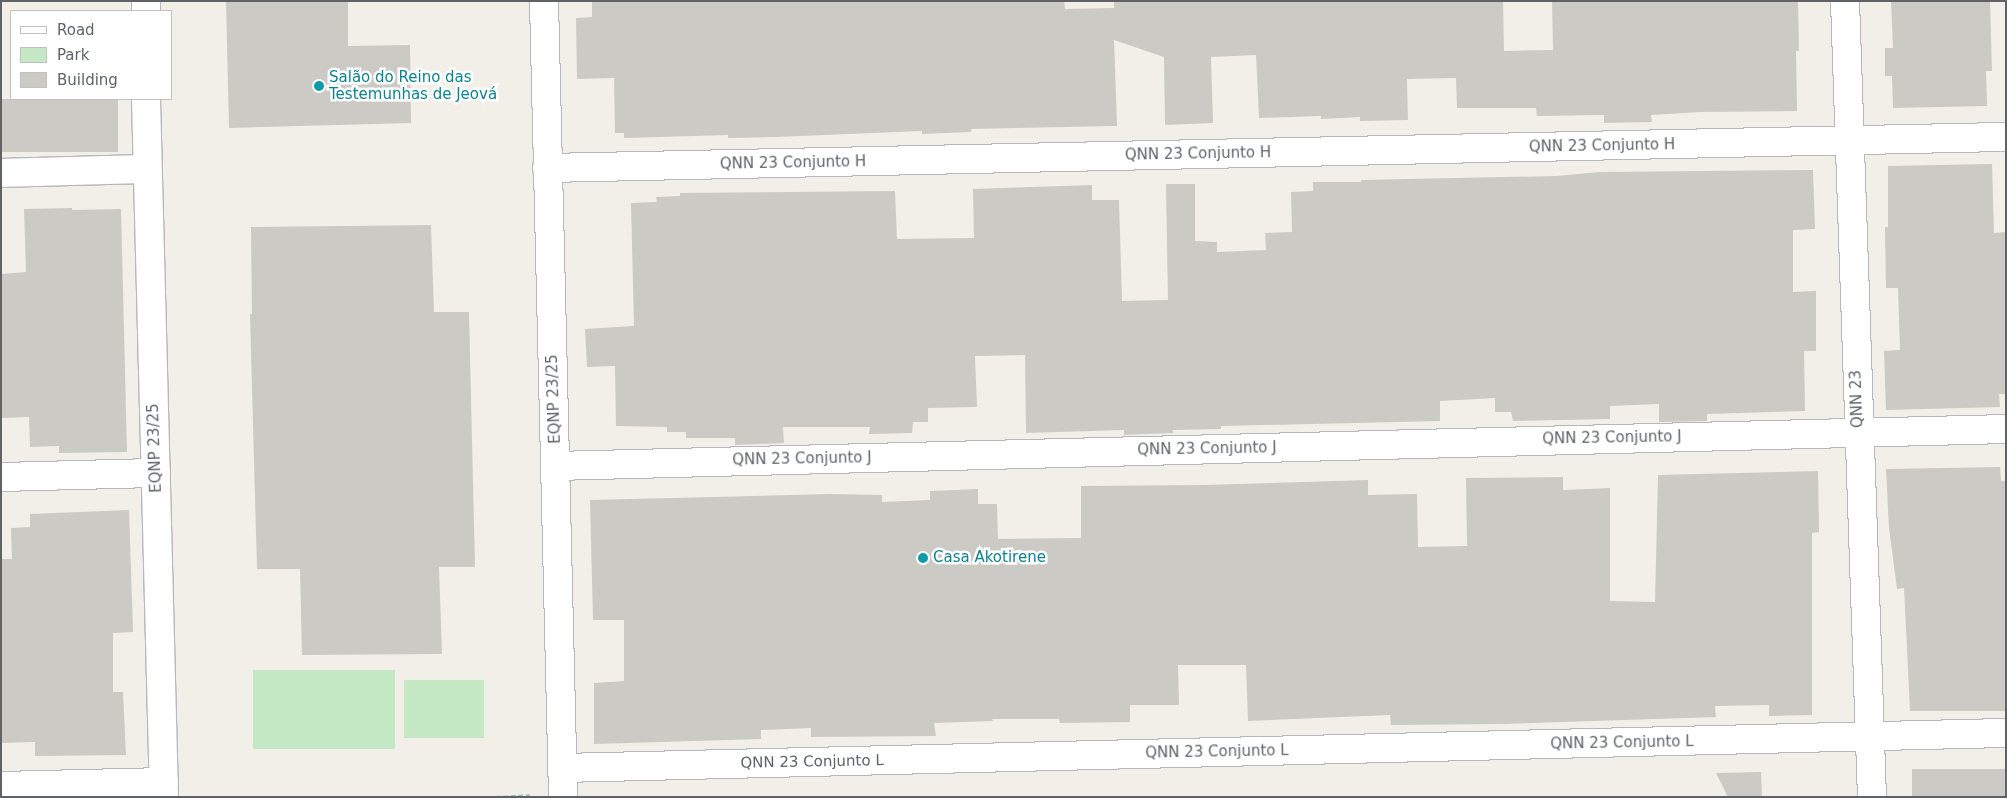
<!DOCTYPE html>
<meta charset="utf-8">
<style>
body{margin:0}
#map{position:relative;width:2007px;height:798px;overflow:hidden;background:#f1efe8;font-family:"DejaVu Sans",sans-serif}
div>[style]{position:absolute}
.green>*{inset:0;background:#c5e8c5;transform-origin:0 0}
.building>*{inset:0;background:#cccac5;transform-origin:0 0}
.path>*{height:3px;margin-top:-1.5px;transform-origin:0;background:repeating-linear-gradient(90deg,#9cc7a9 0 5px,transparent 0 7.5px)}
.roads{filter:drop-shadow(1px 0 #b5b8bc) drop-shadow(-1px 0 #b5b8bc) drop-shadow(0 1px #b5b8bc) drop-shadow(0 -1px #b5b8bc)}
.minor>*{height:28px;margin:-14px;padding:0 14px;transform-origin:14px;border-radius:14px;background:#fff}
.dots>*{width:14px;height:14px;translate:-50% -50%;box-sizing:border-box;border:2px solid #fff;border-radius:50%}
span{translate:-50% -50%;white-space:nowrap;text-align:center;line-height:1.15;-webkit-text-stroke:5px #fff;paint-order:stroke}
.culture-label{font-size:15px;color:#0d838f}
.left{translate:0 -50%;text-align:left}
.street-label{font-size:15px;color:#5f6368}
.frame{position:absolute;inset:0;border:2px solid #5f6368;pointer-events:none}
.legend{position:absolute;left:10px;top:10px;width:162px;height:90px;box-sizing:border-box;background:#fff;border:1px solid #bfc1c3;margin:0;padding:6px 9px;list-style:none;font-size:15px;color:#5f6368}
.legend li{display:flex;align-items:center;gap:10px;height:25px}
.legend b{width:25px;border:1px solid #bfc1c3}
</style>
<div id="map">
<div class="green">
<div style="left:395px;top:670px;width:79px;height:142px;rotate:90deg"></div>
<div style="left:484px;top:680px;width:58px;height:80px;rotate:90deg"></div>
</div>
<div class="building">
<div style="clip-path:polygon(226px 1px,348px 1px,348px 46px,410px 45px,411px 123px,229px 128px)"></div>
<div style="clip-path:polygon(592px 1px,1064px 1px,1065px 9px,1114px 8px,1114px 1px,1503px 1px,1504px 51px,1553px 50px,1552px 1px,1798px 1px,1799px 51px,1796px 51px,1797px 111px,1701px 112px,1651px 115px,1652px 122px,1604px 123px,1604px 115px,1537px 116px,1536px 108px,1457px 108px,1456px 78px,1407px 79px,1408px 120px,1360px 121px,1360px 117px,1321px 119px,1321px 116px,1259px 118px,1256px 55px,1211px 57px,1213px 123px,1165px 125px,1164px 57px,1114px 40px,1117px 126px,971px 129px,971px 132px,922px 134px,922px 131px,776px 137px,728px 138px,728px 135px,624px 138px,624px 133px,615px 133px,614px 78px,577px 79px,576px 18px,592px 17px)"></div>
<div style="clip-path:polygon(1891px 1px,1990px 1px,1992px 71px,1986px 71px,1987px 106px,1893px 108px,1892px 76px,1885px 76px,1885px 48px,1893px 48px)"></div>
<div style="left:1px;top:99px;width:117px;height:53px"></div>
<div style="clip-path:polygon(1992px 164px,1994px 233px,2006px 232px,2006px 394px,1999px 394px,2000px 407px,1886px 410px,1884px 351px,1900px 350px,1898px 288px,1886px 288px,1885px 227px,1888px 227px,1888px 166px)"></div>
<div style="clip-path:polygon(1813px 170px,1815px 229px,1793px 230px,1793px 292px,1816px 291px,1816px 351px,1804px 351px,1805px 411px,1707px 414px,1707px 421px,1659px 422px,1659px 404px,1610px 406px,1610px 419px,1513px 421px,1511px 412px,1495px 412px,1495px 398px,1440px 401px,1440px 421px,1221px 426px,1221px 429px,1173px 430px,1173px 433px,1124px 435px,1124px 430px,1026px 433px,1025px 355px,975px 356px,977px 407px,928px 408px,928px 422px,913px 422px,912px 433px,869px 434px,870px 427px,783px 427px,784px 443px,735px 445px,735px 438px,686px 438px,686px 432px,667px 432px,667px 427px,616px 426px,615px 366px,587px 367px,585px 329px,634px 326px,631px 203px,657px 202px,656px 197px,680px 196px,680px 193px,895px 191px,897px 239px,974px 238px,973px 189px,1092px 185px,1092px 200px,1119px 200px,1122px 301px,1168px 300px,1166px 184px,1195px 184px,1195px 241px,1217px 242px,1217px 252px,1266px 250px,1265px 233px,1292px 232px,1291px 192px,1313px 191px,1313px 182px,1361px 182px,1361px 180px,1556px 176px,1600px 172px)"></div>
<div style="clip-path:polygon(72px 208px,72px 210px,121px 209px,127px 452px,59px 453px,59px 446px,30px 447px,29px 417px,1px 418px,1px 274px,26px 272px,24px 209px)"></div>
<div style="clip-path:polygon(431px 225px,434px 312px,469px 312px,475px 567px,439px 567px,442px 654px,302px 655px,300px 569px,257px 569px,250px 314px,252px 314px,251px 227px)"></div>
<div style="clip-path:polygon(2000px 467px,2001px 481px,2006px 481px,2006px 711px,1910px 711px,1904px 588px,1897px 589px,1889px 528px,1886px 469px)"></div>
<div style="clip-path:polygon(1818px 471px,1819px 532px,1812px 533px,1812px 715px,1769px 716px,1769px 705px,1715px 706px,1716px 717px,1504px 724px,1391px 725px,1390px 715px,1248px 721px,1246px 665px,1178px 665px,1179px 705px,1130px 705px,1130px 722px,1060px 723px,1059px 719px,992px 719px,993px 721px,934px 723px,936px 736px,811px 737px,811px 728px,761px 730px,761px 739px,594px 744px,594px 683px,624px 681px,624px 620px,593px 620px,590px 500px,830px 494px,882px 495px,882px 502px,930px 500px,930px 491px,978px 489px,978px 504px,997px 504px,998px 539px,1081px 538px,1081px 486px,1204px 485px,1368px 480px,1368px 495px,1417px 494px,1418px 547px,1467px 546px,1466px 478px,1563px 477px,1563px 490px,1610px 488px,1610px 601px,1655px 602px,1658px 475px)"></div>
<div style="clip-path:polygon(129px 510px,133px 632px,113px 633px,113px 692px,123px 692px,126px 755px,35px 756px,35px 742px,2px 743px,1px 559px,12px 559px,11px 528px,30px 527px,30px 514px)"></div>
<div style="left:2006px;top:769px;width:28px;height:94px;rotate:90deg"></div>
<div style="clip-path:polygon(1761px 772px,1762px 797px,1728px 797px,1716px 773px)"></div>
</div>
<div class="path">
<div style="left:496px;top:797px;width:34px;rotate:-3deg"></div>
</div>
<div class="roads">
<div class="minor">
<div style="left:146px;top:1px;width:10px;rotate:90deg"></div>
<div style="left:544px;top:1px;width:796px;rotate:88.63deg"></div>
<div style="left:1845px;top:1px;width:796px;rotate:88.06deg"></div>
<div style="left:146px;top:99px;width:698px;rotate:88.52deg"></div>
<div style="left:547px;top:168px;width:1459px;rotate:-1.22deg"></div>
<div style="left:1px;top:173px;width:146px;rotate:-1.6deg"></div>
<div style="left:555px;top:466px;width:1451px;rotate:-1.46deg"></div>
<div style="left:1px;top:477px;width:155px;rotate:-1.5deg"></div>
<div style="left:562px;top:768px;width:1444px;rotate:-1.39deg"></div>
<div style="left:1px;top:786px;width:163px;rotate:-1.4deg"></div>
</div>
</div>
<div class="dots">
<div style="left:319px;top:86px;background:#0f9aa8"></div>
<div style="left:923px;top:558px;background:#0f9aa8"></div>
</div>
<div class="culture-label">
<span class="left" style="left:329px;top:86px">Salão do Reino das<br>Testemunhas de Jeová</span>
<span class="left" style="left:933px;top:558px">Casa Akotirene</span>
</div>
<div class="street-label">
<span style="left:1602px;top:146px;rotate:-1deg">QNN 23 Conjunto H</span>
<span style="left:1198px;top:154px;rotate:-1deg">QNN 23 Conjunto H</span>
<span style="left:793px;top:163px;rotate:-1deg">QNN 23 Conjunto H</span>
<span style="left:554px;top:399px;rotate:-92deg">EQNP 23/25</span>
<span style="left:1857px;top:399px;rotate:-92deg">QNN 23</span>
<span style="left:1612px;top:438px;rotate:-1deg">QNN 23 Conjunto J</span>
<span style="left:155px;top:448px;rotate:-92deg">EQNP 23/25</span>
<span style="left:1207px;top:449px;rotate:-1deg">QNN 23 Conjunto J</span>
<span style="left:802px;top:459px;rotate:-1deg">QNN 23 Conjunto J</span>
<span style="left:1622px;top:743px;rotate:-1deg">QNN 23 Conjunto L</span>
<span style="left:1217px;top:752px;rotate:-1deg">QNN 23 Conjunto L</span>
<span style="left:812px;top:762px;rotate:-1deg">QNN 23 Conjunto L</span>
</div>
<div class="frame"></div>
<ul class="legend">
<li><b style="height:6px;background:#fff"></b>Road</li>
<li><b style="height:14px;background:#c5e8c5"></b>Park</li>
<li><b style="height:14px;background:#cccac5"></b>Building</li>
</ul>
</div>
